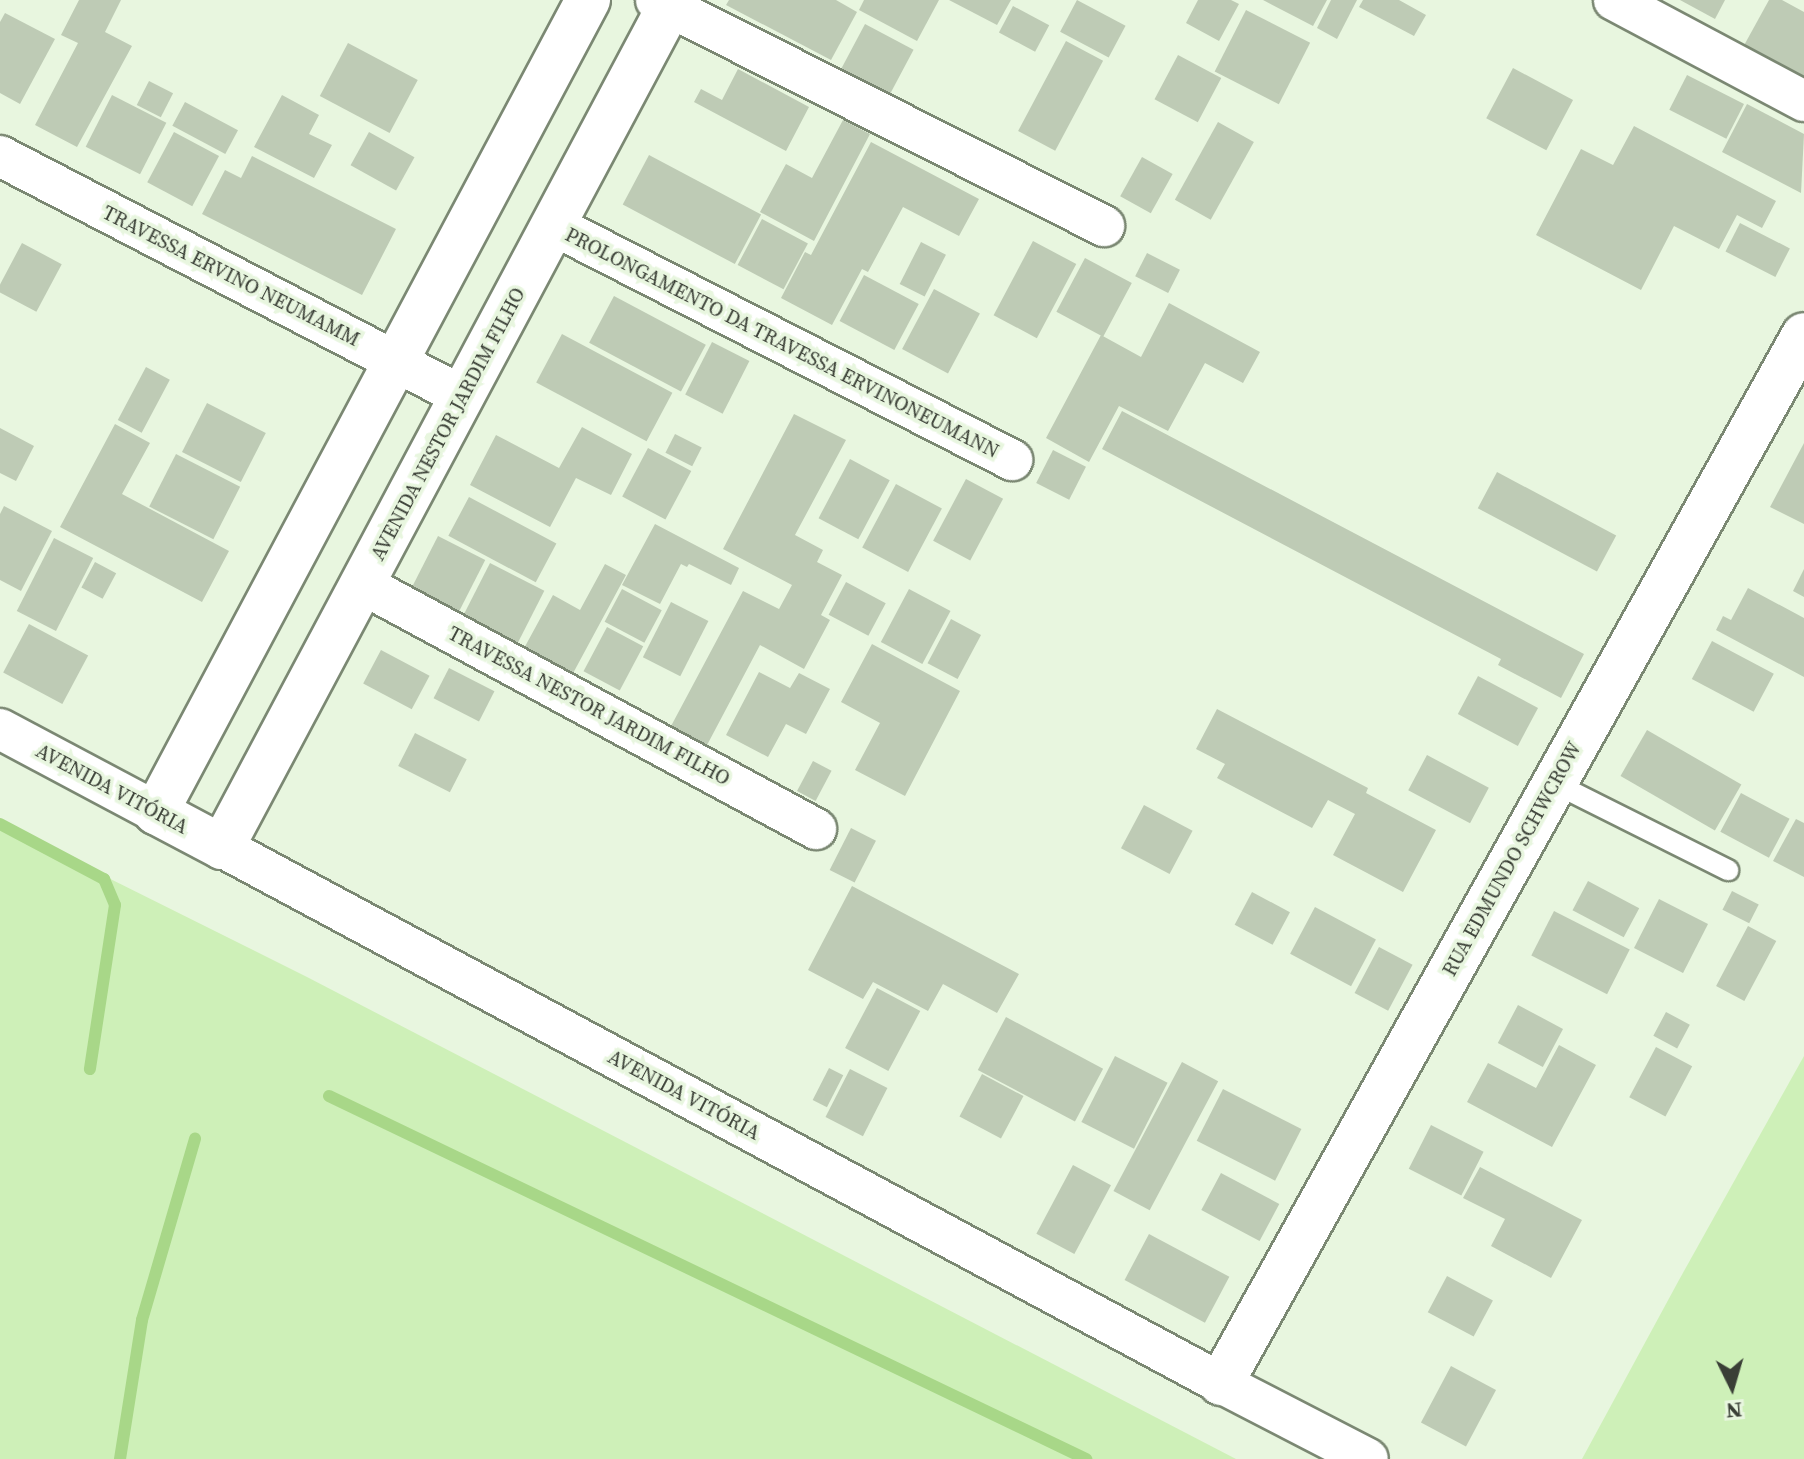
<!DOCTYPE html>
<meta charset="utf-8">
<style>
body{margin:0}
#map{position:relative;width:1804px;height:1459px;overflow:hidden;background:#e8f6df;font-family:"Source Serif 4",serif}
div>[style]{position:absolute}
.green>*{inset:0;background:#cef0b8}
.stream>*{height:12px;margin:-6px;padding:0 6px;transform-origin:6px;border-radius:6px;background:#a8d788}
.building>*{inset:0;background:#becbb5;transform-origin:0 0}
.roads{filter:drop-shadow(2px 0 #7b8873) drop-shadow(-2px 0 #7b8873) drop-shadow(0 2px #7b8873) drop-shadow(0 -2px #7b8873)}
.service>*{height:20px;margin:-10px;padding:0 10px;transform-origin:10px;border-radius:10px;background:#fff}
.minor>*{height:40px;margin:-20px;padding:0 20px;transform-origin:20px;border-radius:20px;background:#fff}
.tertiary>*{height:44px;margin:-22px;padding:0 22px;transform-origin:22px;border-radius:22px;background:#fff}
.secondary>*{height:44px;margin:-22px;padding:0 22px;transform-origin:22px;border-radius:22px;background:#fff}
span{translate:-50% -50%;white-space:nowrap;text-align:center;line-height:1.15;-webkit-text-stroke:7px #e8f6df;paint-order:stroke}
.street-label{font-size:20px;color:#3a3f36}
.north{position:absolute;left:1692px;top:1347px;width:80px;height:80px;-webkit-text-stroke:6px #e8f6df;paint-order:stroke;rotate:175deg;font-size:22px;font-weight:700;line-height:32px;text-align:center;color:#3a3f36}
.north::after{content:'';display:block;margin:auto;width:28px;height:36px;background:#3a3f36;clip-path:polygon(50% 0,100% 100%,50% 72%,0 100%)}
</style>
<div id="map">
<div class="green">
<div style="clip-path:polygon(0 824px,307px 977px,1236px 1459px,0 1459px)"></div>
<div style="clip-path:polygon(1804px 1056px,1804px 1459px,1582px 1459px,1679px 1280px)"></div>
</div>
<div class="stream">
<div style="left:0;top:824px;width:118px;rotate:27.9deg"></div>
<div style="left:104px;top:879px;width:28px;rotate:67deg"></div>
<div style="left:115px;top:905px;width:166px;rotate:98.7deg"></div>
<div style="left:329px;top:1096px;width:840px;rotate:25.62deg"></div>
<div style="left:120px;top:1459px;width:141px;rotate:-81deg"></div>
<div style="left:142px;top:1320px;width:189px;rotate:-73.7deg"></div>
</div>
<div class="building">
<div style="clip-path:polygon(79px 0,121px 0,105px 32px,132px 46px,77px 147px,35px 125px,78px 43px,61px 35px)"></div>
<div style="clip-path:polygon(729px 0,836px 0,857px 12px,831px 60px,726px 5px)"></div>
<div style="clip-path:polygon(864px 0,939px 0,917px 41px,859px 10px)"></div>
<div style="clip-path:polygon(949px 0,1011px 0,997px 25px)"></div>
<div style="left:1077px;top:0;width:55px;height:36px;rotate:28deg"></div>
<div style="clip-path:polygon(1198px 0,1231px 0,1239px 4px,1219px 41px,1186px 23px)"></div>
<div style="clip-path:polygon(1263px 0,1327px 0,1313px 26px)"></div>
<div style="clip-path:polygon(1331px 0,1357px 0,1337px 39px,1317px 28px)"></div>
<div style="clip-path:polygon(1363px 0,1399px 0,1426px 15px,1414px 36px,1359px 7px)"></div>
<div style="clip-path:polygon(1680px 0,1725px 0,1715px 19px)"></div>
<div style="clip-path:polygon(1769px 0,1782px 0,1804px 12px,1804px 82px,1742px 49px)"></div>
<div style="left:1013px;top:6px;width:41px;height:30px;rotate:28deg"></div>
<div style="left:1246px;top:10px;width:72px;height:69px;rotate:27deg"></div>
<div style="clip-path:polygon(5px 13px,55px 39px,20px 104px,0 93px,0 22px)"></div>
<div style="left:865px;top:24px;width:55px;height:56px;rotate:28deg"></div>
<div style="left:1066px;top:41px;width:42px;height:102px;rotate:28deg"></div>
<div style="left:348px;top:43px;width:79px;height:60px;rotate:28deg"></div>
<div style="left:1178px;top:55px;width:49px;height:50px;rotate:28deg"></div>
<div style="left:1513px;top:68px;width:68px;height:57px;rotate:28deg"></div>
<div style="clip-path:polygon(738px 69px,809px 107px,786px 151px,694px 102px,701px 89px,722px 100px)"></div>
<div style="left:1687px;top:75px;width:64px;height:39px;rotate:27deg"></div>
<div style="left:149px;top:81px;width:27px;height:27px;rotate:27deg"></div>
<div style="left:112px;top:95px;width:61px;height:58px;rotate:27deg"></div>
<div style="clip-path:polygon(282px 95px,319px 115px,309px 134px,332px 145px,314px 178px,254px 147px)"></div>
<div style="left:185px;top:102px;width:60px;height:27px;rotate:28deg"></div>
<div style="clip-path:polygon(1747px 104px,1804px 134px,1801px 193px,1722px 152px)"></div>
<div style="clip-path:polygon(843px 120px,870px 134px,814px 241px,760px 212px,786px 164px,812px 178px)"></div>
<div style="left:1218px;top:122px;width:41px;height:89px;rotate:29deg"></div>
<div style="clip-path:polygon(1634px 126px,1776px 201px,1762px 228px,1737px 215px,1719px 249px,1674px 226px,1641px 290px,1536px 235px,1581px 149px,1613px 165px)"></div>
<div style="left:174px;top:132px;width:51px;height:57px;rotate:28deg"></div>
<div style="left:369px;top:132px;width:52px;height:38px;rotate:29deg"></div>
<div style="clip-path:polygon(871px 142px,979px 199px,959px 236px,903px 207px,868px 272px,862px 269px,832px 325px,781px 298px,805px 252px,811px 255px)"></div>
<div style="left:649px;top:155px;width:127px;height:56px;rotate:28deg"></div>
<div style="clip-path:polygon(252px 156px,396px 229px,362px 295px,202px 214px,225px 170px,241px 178px)"></div>
<div style="left:1142px;top:157px;width:35px;height:45px;rotate:29deg"></div>
<div style="left:762px;top:219px;width:52px;height:52px;rotate:28deg"></div>
<div style="left:1740px;top:223px;width:56px;height:32px;rotate:27deg"></div>
<div style="left:1033px;top:241px;width:49px;height:84px;rotate:28deg"></div>
<div style="left:921px;top:242px;width:28px;height:47px;rotate:27deg"></div>
<div style="left:22px;top:243px;width:45px;height:54px;rotate:28deg"></div>
<div style="left:1147px;top:253px;width:37px;height:26px;rotate:27deg"></div>
<div style="left:1085px;top:258px;width:53px;height:61px;rotate:28deg"></div>
<div style="left:864px;top:275px;width:62px;height:52px;rotate:28deg"></div>
<div style="left:934px;top:289px;width:52px;height:68px;rotate:28deg"></div>
<div style="left:614px;top:296px;width:104px;height:53px;rotate:28deg"></div>
<div style="clip-path:polygon(1169px 303px,1260px 352px,1243px 383px,1205px 363px,1168px 431px,1119px 406px,1089px 462px,1046px 438px,1101px 335px,1141px 357px)"></div>
<div style="left:562px;top:334px;width:125px;height:55px;rotate:28deg"></div>
<div style="left:712px;top:342px;width:42px;height:59px;rotate:27deg"></div>
<div style="left:146px;top:367px;width:27px;height:60px;rotate:28deg"></div>
<div style="left:207px;top:403px;width:66px;height:55px;rotate:27deg"></div>
<div style="clip-path:polygon(1122px 411px,1584px 654px,1561px 698px,1498px 665px,1501px 659px,1102px 449px)"></div>
<div style="clip-path:polygon(794px 414px,846px 440px,795px 535px,823px 550px,817px 562px,842px 575px,821px 615px,830px 620px,804px 669px,760px 645px,706px 747px,670px 728px,743px 591px,779px 609px,792px 585px,723px 549px)"></div>
<div style="clip-path:polygon(115px 424px,150px 443px,122px 494px,229px 551px,202px 602px,60px 527px)"></div>
<div style="clip-path:polygon(582px 427px,632px 454px,611px 495px,576px 478px,550px 527px,470px 485px,496px 435px,559px 468px)"></div>
<div style="clip-path:polygon(0 428px,34px 446px,16px 481px,0 473px)"></div>
<div style="left:675px;top:434px;width:30px;height:21px;rotate:27deg"></div>
<div style="clip-path:polygon(1804px 443px,1804px 524px,1770px 507px)"></div>
<div style="left:648px;top:448px;width:49px;height:55px;rotate:28deg"></div>
<div style="left:1053px;top:450px;width:37px;height:37px;rotate:27deg"></div>
<div style="left:176px;top:454px;width:72px;height:59px;rotate:27deg"></div>
<div style="left:850px;top:459px;width:45px;height:67px;rotate:28deg"></div>
<div style="left:1497px;top:472px;width:135px;height:41px;rotate:28deg"></div>
<div style="left:966px;top:479px;width:42px;height:70px;rotate:28deg"></div>
<div style="left:896px;top:484px;width:52px;height:72px;rotate:28deg"></div>
<div style="left:469px;top:497px;width:99px;height:44px;rotate:28deg"></div>
<div style="clip-path:polygon(4px 506px,52px 531px,21px 591px,0 580px,0 514px)"></div>
<div style="clip-path:polygon(655px 524px,739px 568px,731px 585px,689px 564px,687px 567px,681px 564px,660px 604px,622px 585px)"></div>
<div style="left:438px;top:536px;width:53px;height:58px;rotate:27deg"></div>
<div style="left:54px;top:538px;width:44px;height:82px;rotate:27deg"></div>
<div style="left:95px;top:562px;width:24px;height:29px;rotate:28deg"></div>
<div style="left:490px;top:563px;width:61px;height:62px;rotate:27deg"></div>
<div style="clip-path:polygon(605px 564px,626px 575px,571px 677px,522px 652px,553px 595px,580px 610px)"></div>
<div style="clip-path:polygon(1804px 569px,1804px 597px,1793px 591px)"></div>
<div style="left:846px;top:582px;width:45px;height:37px;rotate:28deg"></div>
<div style="clip-path:polygon(1748px 588px,1804px 618px,1804px 677px,1716px 630px,1723px 616px,1731px 620px)"></div>
<div style="left:622px;top:589px;width:45px;height:37px;rotate:28deg"></div>
<div style="left:909px;top:589px;width:47px;height:60px;rotate:28deg"></div>
<div style="left:671px;top:602px;width:42px;height:62px;rotate:27deg"></div>
<div style="left:951px;top:619px;width:34px;height:50px;rotate:28deg"></div>
<div style="left:29px;top:624px;width:67px;height:55px;rotate:28deg"></div>
<div style="left:607px;top:627px;width:41px;height:50px;rotate:28deg"></div>
<div style="left:1712px;top:641px;width:70px;height:43px;rotate:28deg"></div>
<div style="clip-path:polygon(872px 644px,960px 691px,905px 796px,855px 770px,880px 723px,841px 702px)"></div>
<div style="left:381px;top:650px;width:55px;height:38px;rotate:28deg"></div>
<div style="left:449px;top:668px;width:51px;height:34px;rotate:27deg"></div>
<div style="clip-path:polygon(759px 672px,790px 688px,799px 673px,830px 689px,806px 734px,786px 724px,768px 757px,726px 735px)"></div>
<div style="left:1478px;top:676px;width:68px;height:43px;rotate:28deg"></div>
<div style="clip-path:polygon(1217px 709px,1368px 788px,1366px 793px,1436px 830px,1403px 892px,1333px 855px,1355px 814px,1328px 800px,1312px 828px,1217px 778px,1225px 764px,1196px 749px)"></div>
<div style="left:1647px;top:730px;width:109px;height:53px;rotate:30deg"></div>
<div style="left:415px;top:733px;width:58px;height:37px;rotate:27deg"></div>
<div style="left:1427px;top:755px;width:70px;height:40px;rotate:28deg"></div>
<div style="left:813px;top:761px;width:21px;height:34px;rotate:28deg"></div>
<div style="left:1741px;top:793px;width:55px;height:44px;rotate:28deg"></div>
<div style="left:1144px;top:805px;width:55px;height:49px;rotate:28deg"></div>
<div style="clip-path:polygon(1796px 819px,1804px 823px,1804px 877px,1773px 861px)"></div>
<div style="left:851px;top:828px;width:28px;height:47px;rotate:27deg"></div>
<div style="left:1588px;top:881px;width:58px;height:33px;rotate:28deg"></div>
<div style="clip-path:polygon(852px 886px,1019px 974px,997px 1013px,943px 984px,928px 1011px,873px 982px,863px 999px,808px 970px)"></div>
<div style="left:1732px;top:891px;width:30px;height:21px;rotate:27deg"></div>
<div style="left:1252px;top:892px;width:43px;height:37px;rotate:28deg"></div>
<div style="left:1659px;top:899px;width:55px;height:55px;rotate:27deg"></div>
<div style="left:1315px;top:907px;width:69px;height:53px;rotate:28deg"></div>
<div style="left:1554px;top:911px;width:85px;height:50px;rotate:27deg"></div>
<div style="left:1748px;top:926px;width:32px;height:68px;rotate:28deg"></div>
<div style="left:1379px;top:947px;width:38px;height:52px;rotate:28deg"></div>
<div style="left:877px;top:988px;width:49px;height:68px;rotate:28deg"></div>
<div style="left:1518px;top:1005px;width:51px;height:43px;rotate:28deg"></div>
<div style="left:1666px;top:1012px;width:27px;height:27px;rotate:28deg"></div>
<div style="left:1006px;top:1017px;width:110px;height:60px;rotate:28deg"></div>
<div style="clip-path:polygon(1559px 1045px,1596px 1065px,1552px 1147px,1467px 1102px,1488px 1063px,1536px 1088px)"></div>
<div style="left:1656px;top:1047px;width:41px;height:57px;rotate:28deg"></div>
<div style="left:1115px;top:1056px;width:59px;height:74px;rotate:27deg"></div>
<div style="left:1182px;top:1062px;width:41px;height:146px;rotate:28deg"></div>
<div style="left:829px;top:1068px;width:16px;height:36px;rotate:27deg"></div>
<div style="left:850px;top:1069px;width:42px;height:54px;rotate:27deg"></div>
<div style="left:982px;top:1074px;width:47px;height:48px;rotate:28deg"></div>
<div style="left:1223px;top:1089px;width:88px;height:58px;rotate:27deg"></div>
<div style="left:1431px;top:1125px;width:59px;height:49px;rotate:27deg"></div>
<div style="left:1073px;top:1165px;width:43px;height:78px;rotate:28deg"></div>
<div style="clip-path:polygon(1480px 1167px,1582px 1220px,1551px 1278px,1491px 1246px,1505px 1219px,1463px 1198px)"></div>
<div style="left:1221px;top:1173px;width:66px;height:42px;rotate:28deg"></div>
<div style="left:1149px;top:1234px;width:91px;height:52px;rotate:28deg"></div>
<div style="left:1447px;top:1276px;width:52px;height:41px;rotate:28deg"></div>
<div style="left:1451px;top:1366px;width:51px;height:64px;rotate:28deg"></div>
</div>
<div class="roads">
<div class="service">
<div style="left:1554px;top:783px;width:195px;rotate:26.6deg"></div>
</div>
<div class="minor">
<div style="left:656px;top:0;width:502px;rotate:26.77deg"></div>
<div style="left:1614px;top:0;width:215px;rotate:28deg"></div>
<div style="left:0;top:156px;width:521px;rotate:27.45deg"></div>
<div style="left:553px;top:225px;width:516px;rotate:27.11deg"></div>
<div style="left:362px;top:584px;width:516px;rotate:28.35deg"></div>
<div style="left:0;top:729px;width:177px;rotate:28deg"></div>
<div style="left:222px;top:847px;width:1134px;rotate:28.22deg"></div>
<div style="left:1221px;top:1383px;width:165px;rotate:27.3deg"></div>
</div>
<div class="tertiary">
<div style="left:1221px;top:1383px;width:1199px;rotate:-60.91deg"></div>
</div>
<div class="secondary">
<div style="left:588px;top:0;width:920px;rotate:118.01deg"></div>
<div style="left:156px;top:812px;width:75px;rotate:27.9deg"></div>
<div style="left:222px;top:847px;width:960px;rotate:-61.97deg"></div>
</div>
</div>
<div class="street-label">
<span style="left:231px;top:276px;rotate:27deg">TRAVESSA ERVINO NEUMAMM</span>
<span style="left:782px;top:343px;rotate:27deg">PROLONGAMENTO DA TRAVESSA ERVINONEUMANN</span>
<span style="left:448px;top:424px;rotate:-62deg">AVENIDA NESTOR JARDIM FILHO</span>
<span style="left:589px;top:706px;rotate:28deg">TRAVESSA NESTOR JARDIM FILHO</span>
<span style="left:112px;top:789px;rotate:28deg">AVENIDA VITÓRIA</span>
<span style="left:1512px;top:859px;rotate:-61deg">RUA EDMUNDO SCHWCROW</span>
<span style="left:684px;top:1095px;rotate:28deg">AVENIDA VITÓRIA</span>
</div>
<div class="north">N</div>
</div>
